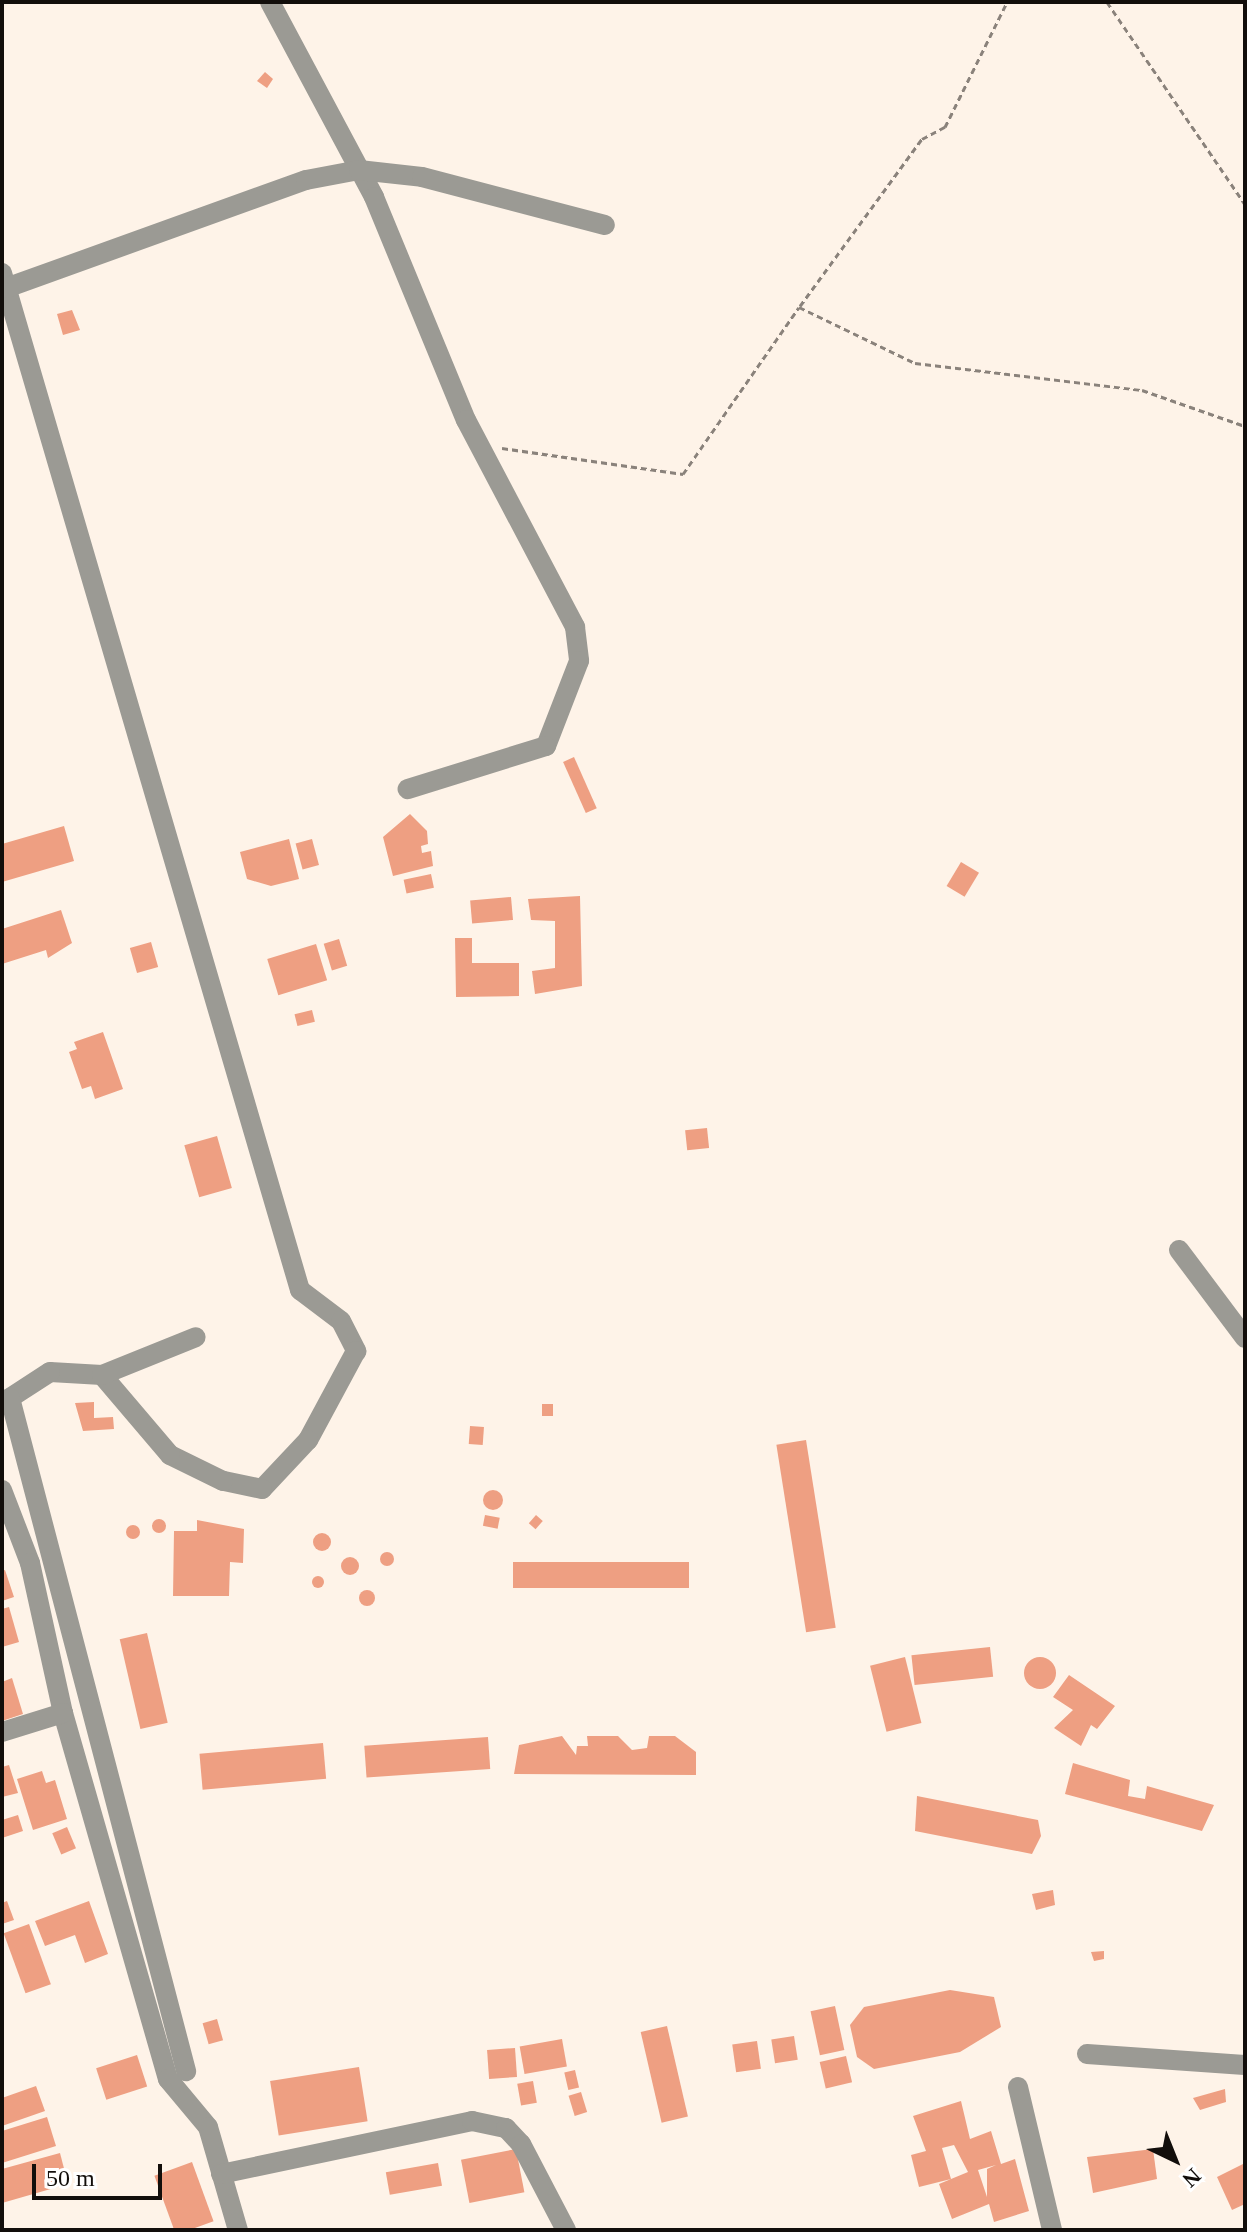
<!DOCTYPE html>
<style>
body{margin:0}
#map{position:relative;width:1247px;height:2232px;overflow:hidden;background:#fef3e8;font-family:Georgia,serif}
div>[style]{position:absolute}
.building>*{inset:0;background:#ee9f82;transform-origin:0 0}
.round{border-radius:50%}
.path>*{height:3px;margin-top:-1.5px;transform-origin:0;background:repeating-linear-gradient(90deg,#8a827b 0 6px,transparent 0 10px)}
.minor>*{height:20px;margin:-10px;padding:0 10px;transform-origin:10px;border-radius:10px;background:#9b9a94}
span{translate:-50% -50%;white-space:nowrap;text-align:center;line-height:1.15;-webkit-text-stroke:6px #fff;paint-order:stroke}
.frame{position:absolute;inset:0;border:4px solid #120e0b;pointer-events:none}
.north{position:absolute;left:1135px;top:2120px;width:80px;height:80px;-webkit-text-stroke:6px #fff;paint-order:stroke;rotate:137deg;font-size:22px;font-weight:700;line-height:32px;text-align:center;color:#120e0b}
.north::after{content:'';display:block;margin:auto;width:28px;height:36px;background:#120e0b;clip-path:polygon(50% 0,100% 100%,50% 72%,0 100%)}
.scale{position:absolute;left:32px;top:2164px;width:130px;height:36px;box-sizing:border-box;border:4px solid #120e0b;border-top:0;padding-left:10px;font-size:24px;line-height:28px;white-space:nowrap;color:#120e0b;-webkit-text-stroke:6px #fff;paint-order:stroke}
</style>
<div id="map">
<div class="building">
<div style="clip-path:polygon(265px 72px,273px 79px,267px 88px,257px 81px)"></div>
<div style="clip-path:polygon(72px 310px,80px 330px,63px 335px,57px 314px)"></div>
<div style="left:574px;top:757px;width:56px;height:12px;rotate:66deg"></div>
<div style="clip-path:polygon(410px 814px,427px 831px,428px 844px,421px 846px,422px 853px,431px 851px,433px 866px,393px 876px,383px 837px)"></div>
<div style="clip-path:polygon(64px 826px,74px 861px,2px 882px,2px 844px)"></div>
<div style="clip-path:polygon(289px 839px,299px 879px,271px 886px,247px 879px,240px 852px)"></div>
<div style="left:312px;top:839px;width:27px;height:17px;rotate:75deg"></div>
<div style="left:961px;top:862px;width:21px;height:28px;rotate:31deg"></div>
<div style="left:431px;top:874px;width:14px;height:28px;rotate:78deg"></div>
<div style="clip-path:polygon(580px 896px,582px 986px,535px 994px,532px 971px,555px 968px,555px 921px,531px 920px,528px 899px)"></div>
<div style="left:511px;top:897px;width:23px;height:41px;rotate:85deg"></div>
<div style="clip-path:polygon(61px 910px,72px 943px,48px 958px,46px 950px,2px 964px,2px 929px)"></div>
<div style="clip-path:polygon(455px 938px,472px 938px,472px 963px,519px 963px,519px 996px,456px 997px)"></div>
<div style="left:339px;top:939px;width:28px;height:16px;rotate:73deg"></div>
<div style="left:151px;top:942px;width:26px;height:22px;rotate:74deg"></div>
<div style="left:316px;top:944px;width:38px;height:51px;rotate:73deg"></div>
<div style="left:312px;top:1010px;width:12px;height:18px;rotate:76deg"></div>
<div style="clip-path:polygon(103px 1032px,123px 1089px,95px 1099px,91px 1086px,82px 1089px,69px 1052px,77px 1049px,74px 1042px)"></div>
<div style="left:707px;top:1128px;width:20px;height:22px;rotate:84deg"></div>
<div style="left:217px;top:1136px;width:54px;height:34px;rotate:74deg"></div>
<div style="clip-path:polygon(94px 1402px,94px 1418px,113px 1417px,114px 1429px,83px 1431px,75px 1403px)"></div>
<div style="left:542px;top:1404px;width:11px;height:12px"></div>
<div style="left:470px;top:1426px;width:14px;height:18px;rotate:4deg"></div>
<div style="left:806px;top:1440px;width:190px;height:30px;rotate:81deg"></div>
<div class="round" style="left:483px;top:1490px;width:20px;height:20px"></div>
<div style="left:485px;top:1515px;width:15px;height:11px;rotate:11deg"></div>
<div style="left:536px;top:1515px;width:9px;height:11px;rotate:41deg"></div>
<div class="round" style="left:152px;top:1519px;width:14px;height:14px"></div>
<div style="clip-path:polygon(197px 1520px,244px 1529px,243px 1563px,230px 1562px,229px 1596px,173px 1596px,174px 1531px,197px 1531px)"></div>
<div class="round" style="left:126px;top:1525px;width:14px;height:14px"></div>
<div class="round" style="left:313px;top:1533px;width:18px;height:18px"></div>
<div class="round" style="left:380px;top:1552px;width:14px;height:14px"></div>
<div class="round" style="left:341px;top:1557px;width:18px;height:18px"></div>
<div style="left:513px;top:1562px;width:176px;height:26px"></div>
<div style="clip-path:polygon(5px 1570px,14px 1597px,2px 1601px,2px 1571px)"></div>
<div class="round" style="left:312px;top:1576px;width:12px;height:12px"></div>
<div class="round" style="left:359px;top:1590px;width:16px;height:16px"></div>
<div style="clip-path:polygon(9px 1607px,19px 1642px,2px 1647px,2px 1609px)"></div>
<div style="left:147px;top:1633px;width:92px;height:28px;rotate:77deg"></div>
<div style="left:990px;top:1647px;width:30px;height:79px;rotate:84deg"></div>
<div style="left:905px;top:1657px;width:68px;height:36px;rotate:76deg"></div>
<div class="round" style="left:1024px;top:1657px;width:32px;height:32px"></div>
<div style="clip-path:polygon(1069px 1675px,1115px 1706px,1097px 1729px,1091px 1725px,1081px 1746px,1054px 1728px,1073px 1710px,1053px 1697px)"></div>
<div style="clip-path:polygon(12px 1678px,23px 1714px,2px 1721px,2px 1682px)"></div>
<div style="clip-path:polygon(562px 1736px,576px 1755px,577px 1746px,588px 1746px,587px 1736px,618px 1736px,632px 1750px,647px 1748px,649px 1736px,675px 1736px,696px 1752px,696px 1775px,514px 1774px,519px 1745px)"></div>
<div style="left:488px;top:1737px;width:32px;height:124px;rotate:86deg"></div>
<div style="left:323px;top:1743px;width:36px;height:124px;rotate:85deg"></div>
<div style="clip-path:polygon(1073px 1763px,1130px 1780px,1128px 1796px,1145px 1799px,1147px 1786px,1214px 1805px,1202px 1831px,1065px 1794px)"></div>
<div style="clip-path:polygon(9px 1765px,18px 1793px,2px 1797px,2px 1767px)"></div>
<div style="clip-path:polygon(42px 1771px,46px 1783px,55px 1780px,67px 1819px,33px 1830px,17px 1779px)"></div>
<div style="clip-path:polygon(917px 1796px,1038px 1820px,1041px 1836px,1032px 1854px,915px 1831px)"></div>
<div style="clip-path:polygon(18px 1815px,23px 1831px,2px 1838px,2px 1820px)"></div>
<div style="left:67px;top:1827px;width:23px;height:16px;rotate:67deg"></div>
<div style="clip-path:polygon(1053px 1890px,1055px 1905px,1036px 1910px,1032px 1894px)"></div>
<div style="clip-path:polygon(7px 1901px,14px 1920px,2px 1924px,2px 1903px)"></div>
<div style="clip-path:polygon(89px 1901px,108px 1954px,85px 1963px,75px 1935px,45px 1946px,35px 1921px)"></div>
<div style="left:29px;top:1924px;width:64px;height:27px;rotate:70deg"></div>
<div style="clip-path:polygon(1104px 1951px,1104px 1959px,1094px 1961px,1091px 1952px)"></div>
<div style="clip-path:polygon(950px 1990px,994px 1997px,1001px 2027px,960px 2052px,874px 2069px,857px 2057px,850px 2025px,864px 2007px)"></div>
<div style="left:835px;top:2006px;width:45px;height:25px;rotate:78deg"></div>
<div style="left:217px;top:2019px;width:22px;height:15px;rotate:74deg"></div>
<div style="left:667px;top:2026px;width:93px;height:27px;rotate:77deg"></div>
<div style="left:794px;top:2036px;width:24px;height:23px;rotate:81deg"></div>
<div style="left:562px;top:2039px;width:28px;height:43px;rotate:80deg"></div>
<div style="left:757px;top:2041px;width:28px;height:25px;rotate:82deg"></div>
<div style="left:515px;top:2048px;width:29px;height:28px;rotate:86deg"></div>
<div style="left:137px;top:2055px;width:33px;height:43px;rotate:72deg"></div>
<div style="left:846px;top:2056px;width:27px;height:27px;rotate:77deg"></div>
<div style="left:359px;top:2067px;width:55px;height:90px;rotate:81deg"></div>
<div style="left:575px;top:2070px;width:18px;height:11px;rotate:77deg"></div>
<div style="left:533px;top:2081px;width:22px;height:16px;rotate:80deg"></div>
<div style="clip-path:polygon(36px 2086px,45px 2111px,2px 2126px,2px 2098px)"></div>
<div style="clip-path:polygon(1225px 2089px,1226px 2102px,1200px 2110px,1193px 2098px)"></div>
<div style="left:581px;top:2092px;width:21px;height:13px;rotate:73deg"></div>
<div style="clip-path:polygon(evenodd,961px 2101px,970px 2139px,991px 2131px,1001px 2164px,1015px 2159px,1029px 2211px,994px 2222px,989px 2204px,952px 2219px,939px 2184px,968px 2172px,954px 2145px,942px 2148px,951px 2179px,919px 2187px,911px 2155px,926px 2151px,913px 2116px,961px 2101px,996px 2165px,987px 2169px,987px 2197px,978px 2170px,996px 2165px)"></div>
<div style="clip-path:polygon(47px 2117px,56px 2146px,2px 2163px,2px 2131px)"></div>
<div style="left:516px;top:2149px;width:44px;height:56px;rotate:79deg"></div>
<div style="clip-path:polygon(1153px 2149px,1157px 2179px,1093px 2193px,1087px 2157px)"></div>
<div style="clip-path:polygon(60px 2153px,68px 2184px,2px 2203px,2px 2169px)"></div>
<div style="left:192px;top:2162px;width:63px;height:40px;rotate:70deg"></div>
<div style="left:438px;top:2163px;width:23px;height:53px;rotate:80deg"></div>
<div style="clip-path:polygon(1245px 2163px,1245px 2204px,1232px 2210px,1217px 2177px)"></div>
</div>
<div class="path">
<div style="left:1107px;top:2px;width:245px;rotate:55.7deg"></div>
<div style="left:800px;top:306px;width:207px;rotate:-53.9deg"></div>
<div style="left:922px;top:139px;width:26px;rotate:-28deg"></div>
<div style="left:945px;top:127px;width:140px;rotate:-63.6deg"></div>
<div style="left:502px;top:448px;width:183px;rotate:8.2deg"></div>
<div style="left:683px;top:474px;width:203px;rotate:-55.2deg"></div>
<div style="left:799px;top:307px;width:129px;rotate:25.8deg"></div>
<div style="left:915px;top:363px;width:229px;rotate:6.8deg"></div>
<div style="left:1142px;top:390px;width:109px;rotate:19.3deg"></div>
</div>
<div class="minor">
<div style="left:270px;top:2px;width:221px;rotate:61.9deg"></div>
<div style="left:374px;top:197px;width:241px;rotate:67.6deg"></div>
<div style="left:466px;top:420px;width:234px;rotate:62.2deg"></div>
<div style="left:575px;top:627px;width:34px;rotate:83deg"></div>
<div style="left:579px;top:661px;width:91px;rotate:111.2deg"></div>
<div style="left:546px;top:746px;width:145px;rotate:162.7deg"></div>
<div style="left:2px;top:273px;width:1060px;rotate:73.67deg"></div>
<div style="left:300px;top:1290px;width:51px;rotate:37.1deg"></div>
<div style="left:341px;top:1321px;width:34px;rotate:63deg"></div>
<div style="left:356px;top:1351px;width:101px;rotate:118.3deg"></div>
<div style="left:308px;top:1440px;width:67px;rotate:133.2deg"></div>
<div style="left:262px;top:1489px;width:40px;rotate:-168deg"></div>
<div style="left:223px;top:1481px;width:59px;rotate:-153.9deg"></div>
<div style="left:170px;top:1455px;width:105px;rotate:-130.4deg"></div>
<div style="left:102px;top:1375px;width:52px;rotate:-176.7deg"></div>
<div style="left:50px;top:1372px;width:48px;rotate:147deg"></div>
<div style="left:10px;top:1398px;width:696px;rotate:75.34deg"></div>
<div style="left:6px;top:288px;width:319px;rotate:-19.8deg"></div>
<div style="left:306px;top:180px;width:54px;rotate:-10.7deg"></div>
<div style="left:359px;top:170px;width:63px;rotate:6.3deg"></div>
<div style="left:422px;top:177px;width:189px;rotate:14.7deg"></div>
<div style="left:1179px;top:1250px;width:110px;rotate:53.1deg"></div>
<div style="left:102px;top:1375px;width:101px;rotate:-22deg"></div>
<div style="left:2px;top:1490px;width:78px;rotate:69deg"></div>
<div style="left:30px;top:1563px;width:154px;rotate:77.6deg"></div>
<div style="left:63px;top:1713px;width:381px;rotate:74deg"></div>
<div style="left:168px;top:2079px;width:62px;rotate:50.2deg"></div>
<div style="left:208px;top:2127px;width:107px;rotate:73.8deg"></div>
<div style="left:2px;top:1732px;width:64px;rotate:-17.3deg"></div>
<div style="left:1087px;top:2054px;width:158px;rotate:4deg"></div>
<div style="left:1018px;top:2087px;width:147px;rotate:76.6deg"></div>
<div style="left:221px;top:2174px;width:257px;rotate:-11.9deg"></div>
<div style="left:472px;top:2121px;width:35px;rotate:12deg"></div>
<div style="left:506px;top:2128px;width:22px;rotate:47deg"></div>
<div style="left:521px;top:2144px;width:97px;rotate:62.4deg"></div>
</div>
<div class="frame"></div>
<div class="north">N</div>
<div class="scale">50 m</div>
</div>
